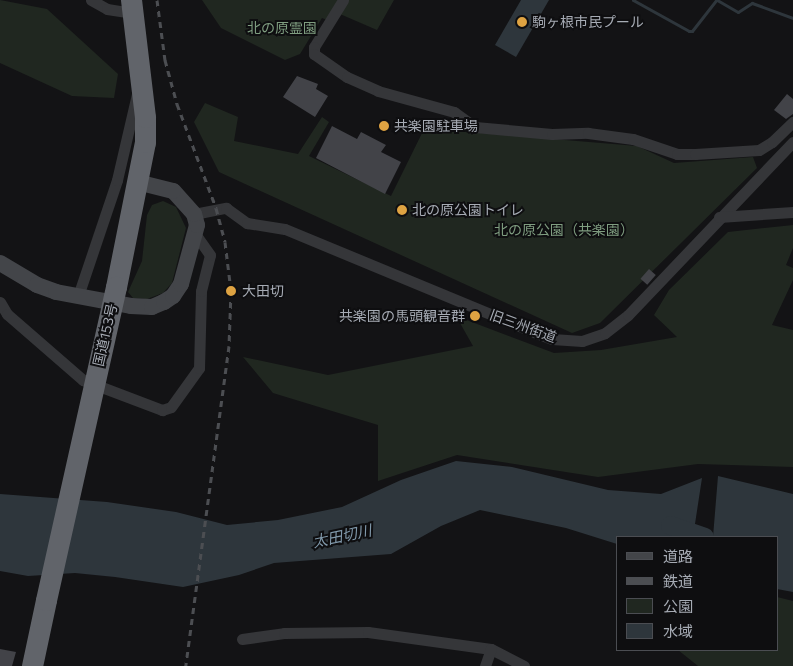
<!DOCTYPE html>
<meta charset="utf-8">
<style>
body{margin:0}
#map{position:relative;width:793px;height:666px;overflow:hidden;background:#131315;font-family:Commissioner,"Noto Sans JP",sans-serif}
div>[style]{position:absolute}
.green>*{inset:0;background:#202720}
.water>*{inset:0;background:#2e363c}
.stream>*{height:3px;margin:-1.5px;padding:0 1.5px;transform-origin:1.5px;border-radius:1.5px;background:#2e363c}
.river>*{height:19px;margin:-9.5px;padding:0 9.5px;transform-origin:9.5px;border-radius:9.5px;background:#2e363c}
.building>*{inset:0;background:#424348;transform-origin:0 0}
.street>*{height:11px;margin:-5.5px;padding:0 5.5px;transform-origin:5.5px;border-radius:5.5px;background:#353639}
.secondary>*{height:16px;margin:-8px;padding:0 8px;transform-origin:8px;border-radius:8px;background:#434549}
.highway>*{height:21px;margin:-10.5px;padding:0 10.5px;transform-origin:10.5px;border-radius:10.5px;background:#61646a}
.rail>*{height:3px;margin-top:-1.5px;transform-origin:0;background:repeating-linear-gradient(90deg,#4c4e52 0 6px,transparent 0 11px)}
.highway-bridge>*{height:21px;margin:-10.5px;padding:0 10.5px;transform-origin:10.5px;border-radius:10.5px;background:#61646a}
.dots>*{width:14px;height:14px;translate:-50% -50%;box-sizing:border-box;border:2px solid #0e0e10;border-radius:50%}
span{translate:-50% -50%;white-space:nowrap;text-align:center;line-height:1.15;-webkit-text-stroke:4px #0e0e10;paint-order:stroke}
.poi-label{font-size:14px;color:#a6abb4}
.left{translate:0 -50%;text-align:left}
.right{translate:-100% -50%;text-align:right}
.park-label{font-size:14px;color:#7f9d80}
.street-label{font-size:14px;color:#a6abb4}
.water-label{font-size:15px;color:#8199ab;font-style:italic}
.legend{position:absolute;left:616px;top:536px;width:162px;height:115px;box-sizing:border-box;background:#0e0e10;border:1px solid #4b4d52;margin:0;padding:6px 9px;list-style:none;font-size:15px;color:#a6abb4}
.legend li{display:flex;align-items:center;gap:10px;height:25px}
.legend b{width:25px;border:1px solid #4b4d52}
</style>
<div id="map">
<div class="green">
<div style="clip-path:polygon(0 0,47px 9px,118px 74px,114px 98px,72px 96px,0 63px)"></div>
<div style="clip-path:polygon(202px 0,394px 0,377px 30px,333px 11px,327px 20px,322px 18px,300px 54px,285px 60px,221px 28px)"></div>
<div style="clip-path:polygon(205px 103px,238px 117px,234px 141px,298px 154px,322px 117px,329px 122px,309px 156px,391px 196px,427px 123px,445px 130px,637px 146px,674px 163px,753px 157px,757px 168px,600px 323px,572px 333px,219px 172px,194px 122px)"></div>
<div style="clip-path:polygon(163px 201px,176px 207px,186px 228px,172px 283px,163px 293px,147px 299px,133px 298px,128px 292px,142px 261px,147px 215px,152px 205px)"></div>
<div style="clip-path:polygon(793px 225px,793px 248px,786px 265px,793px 268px,793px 280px,772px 325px,793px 330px,793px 467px,698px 464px,598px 477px,457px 455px,378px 481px,378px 425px,273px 393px,243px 357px,328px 375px,473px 346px,456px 316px,554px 353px,601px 350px,677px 337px,654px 315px,669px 290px,728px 232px)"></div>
<div style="clip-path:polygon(777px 597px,793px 601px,793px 666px,698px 666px,678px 650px,777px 650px)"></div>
</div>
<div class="water">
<div style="clip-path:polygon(521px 0,549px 0,516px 57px,495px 45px)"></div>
<div style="clip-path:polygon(456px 461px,512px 467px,608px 490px,661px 494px,702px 478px,693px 537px,617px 537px,617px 544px,566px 528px,480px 510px,441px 526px,391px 554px,274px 563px,239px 575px,183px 587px,115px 577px,75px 573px,28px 576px,0 571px,0 494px,107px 502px,176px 512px,227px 525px,278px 520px,342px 507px,401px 480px)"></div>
<div style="clip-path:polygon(718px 476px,793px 494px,793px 592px,777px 589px,777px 537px,713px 537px)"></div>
</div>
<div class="stream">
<div style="left:633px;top:0;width:64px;rotate:29deg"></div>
<div style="left:689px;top:31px;width:3px"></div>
<div style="left:692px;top:31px;width:39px;rotate:-52deg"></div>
<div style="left:717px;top:0;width:24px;rotate:30deg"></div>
<div style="left:738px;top:12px;width:17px;rotate:-33deg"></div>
<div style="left:752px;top:3px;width:44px;rotate:20.1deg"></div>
</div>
<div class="river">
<div style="left:670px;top:525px;width:36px;rotate:19deg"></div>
</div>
<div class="building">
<div style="clip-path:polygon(297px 76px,318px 84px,316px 89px,328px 96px,315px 117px,283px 97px)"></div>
<div style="clip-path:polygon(787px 94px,793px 99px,793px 114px,786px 119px,774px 110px)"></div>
<div style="clip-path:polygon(332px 126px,357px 139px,361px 132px,386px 145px,381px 152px,401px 162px,385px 194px,316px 158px)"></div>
<div style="left:400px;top:203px;width:11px;height:9px;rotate:38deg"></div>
<div style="left:649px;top:269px;width:9px;height:13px;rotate:41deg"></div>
<div style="clip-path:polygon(0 649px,16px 652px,12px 666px,0 666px)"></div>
</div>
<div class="street">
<div style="left:91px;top:0;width:18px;rotate:29deg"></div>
<div style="left:107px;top:9px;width:25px;rotate:9deg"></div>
<div style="left:343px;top:0;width:55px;rotate:121.7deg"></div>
<div style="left:314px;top:47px;width:7px;rotate:90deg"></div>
<div style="left:314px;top:54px;width:40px;rotate:34.9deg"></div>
<div style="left:347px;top:77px;width:34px;rotate:24deg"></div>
<div style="left:378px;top:91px;width:79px;rotate:15.4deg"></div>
<div style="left:454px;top:112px;width:26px;rotate:36deg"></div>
<div style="left:475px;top:127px;width:77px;rotate:5.2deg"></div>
<div style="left:552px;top:134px;width:36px;rotate:-2deg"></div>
<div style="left:588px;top:133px;width:45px;rotate:7.6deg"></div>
<div style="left:633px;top:139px;width:46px;rotate:18.8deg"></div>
<div style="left:677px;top:154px;width:18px"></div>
<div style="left:695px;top:154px;width:64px;rotate:-3.6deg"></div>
<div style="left:759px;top:150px;width:15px;rotate:-32deg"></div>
<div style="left:772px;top:142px;width:29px;rotate:-44deg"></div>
<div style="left:194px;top:214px;width:33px;rotate:-11deg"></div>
<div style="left:226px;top:208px;width:26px;rotate:36deg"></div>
<div style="left:247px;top:223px;width:38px;rotate:9deg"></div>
<div style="left:285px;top:229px;width:261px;rotate:22.5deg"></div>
<div style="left:526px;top:329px;width:28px;rotate:21deg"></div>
<div style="left:552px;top:339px;width:30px;rotate:4deg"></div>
<div style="left:582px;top:341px;width:24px;rotate:-19deg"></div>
<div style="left:605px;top:333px;width:29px;rotate:-38deg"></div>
<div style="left:628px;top:315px;width:239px;rotate:-46.4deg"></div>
<div style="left:719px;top:217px;width:74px;rotate:-3.9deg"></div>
<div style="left:78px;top:296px;width:122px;rotate:-71.4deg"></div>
<div style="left:117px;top:180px;width:88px;rotate:-76.9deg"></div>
<div style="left:0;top:302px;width:14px;rotate:60deg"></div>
<div style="left:7px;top:314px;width:101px;rotate:41deg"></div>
<div style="left:83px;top:380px;width:85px;rotate:20.8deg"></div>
<div style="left:162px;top:410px;width:9px;rotate:-18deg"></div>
<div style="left:171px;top:407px;width:48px;rotate:-54.3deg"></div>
<div style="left:199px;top:368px;width:77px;rotate:-88.5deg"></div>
<div style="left:201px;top:291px;width:37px;rotate:-76deg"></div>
<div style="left:210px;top:255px;width:24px;rotate:-125deg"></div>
<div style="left:242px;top:639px;width:42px;rotate:-8.1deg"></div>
<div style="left:284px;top:633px;width:84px;rotate:-0.7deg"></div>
<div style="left:368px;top:632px;width:124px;rotate:7.9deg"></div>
<div style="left:491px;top:649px;width:37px;rotate:27deg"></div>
<div style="left:485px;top:666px;width:18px;rotate:-71deg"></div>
</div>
<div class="secondary">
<div style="left:0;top:263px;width:43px;rotate:30.7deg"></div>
<div style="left:37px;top:285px;width:20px;rotate:20deg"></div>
<div style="left:56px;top:292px;width:76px;rotate:10.6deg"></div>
<div style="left:131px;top:306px;width:21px;rotate:3deg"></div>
<div style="left:152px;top:307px;width:13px;rotate:-23deg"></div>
<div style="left:164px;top:302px;width:11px;rotate:-34deg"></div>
<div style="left:173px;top:296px;width:14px;rotate:-56deg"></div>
<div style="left:181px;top:284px;width:61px;rotate:-74.8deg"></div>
<div style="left:197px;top:225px;width:11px;rotate:-105deg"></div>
<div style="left:194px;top:214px;width:31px;rotate:-132deg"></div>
<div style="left:173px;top:191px;width:37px;rotate:-166deg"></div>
</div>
<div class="highway">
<div style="left:116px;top:287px;width:148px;rotate:-78.7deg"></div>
<div style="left:145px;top:142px;width:25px;rotate:-90deg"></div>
<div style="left:145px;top:117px;width:118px;rotate:-96.8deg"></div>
<div style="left:32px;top:666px;width:67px;rotate:-78deg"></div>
</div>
<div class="rail">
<div style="left:157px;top:0;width:61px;rotate:82.4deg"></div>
<div style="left:165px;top:60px;width:46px;rotate:74.7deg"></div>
<div style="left:177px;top:104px;width:111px;rotate:69.4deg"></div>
<div style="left:216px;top:208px;width:35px;rotate:75deg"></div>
<div style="left:225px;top:242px;width:49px;rotate:83deg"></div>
<div style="left:231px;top:291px;width:55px;rotate:92.1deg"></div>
<div style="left:229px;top:346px;width:323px;rotate:97.7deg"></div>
</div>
<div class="highway-bridge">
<div style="left:46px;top:600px;width:321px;rotate:-77.4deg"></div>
</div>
<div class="dots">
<div style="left:522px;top:22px;background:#dea342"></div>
<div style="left:384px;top:126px;background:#dea342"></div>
<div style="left:402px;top:210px;background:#dea342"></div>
<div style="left:231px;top:291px;background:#dea342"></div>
<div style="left:475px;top:316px;background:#dea342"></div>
</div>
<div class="poi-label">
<span class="left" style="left:532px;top:22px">駒ヶ根市民プール</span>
<span class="left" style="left:394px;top:126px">共楽園駐車場</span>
<span class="left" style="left:412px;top:210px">北の原公園トイレ</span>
<span class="left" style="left:242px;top:291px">大田切</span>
<span class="right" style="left:465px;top:316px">共楽園の馬頭観音群</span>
</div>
<div class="park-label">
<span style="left:282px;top:28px">北の原霊園</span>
<span style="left:564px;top:230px">北の原公園（共楽園）</span>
</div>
<div class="street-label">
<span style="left:523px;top:326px;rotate:20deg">旧三州街道</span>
<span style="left:105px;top:335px;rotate:-77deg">国道153号</span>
</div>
<div class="water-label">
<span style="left:342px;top:536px;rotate:-12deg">太田切川</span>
</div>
<ul class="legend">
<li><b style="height:6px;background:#434549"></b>道路</li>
<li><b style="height:6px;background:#4c4e52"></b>鉄道</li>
<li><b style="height:14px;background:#202720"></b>公園</li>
<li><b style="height:14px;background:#2e363c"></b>水域</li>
</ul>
</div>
